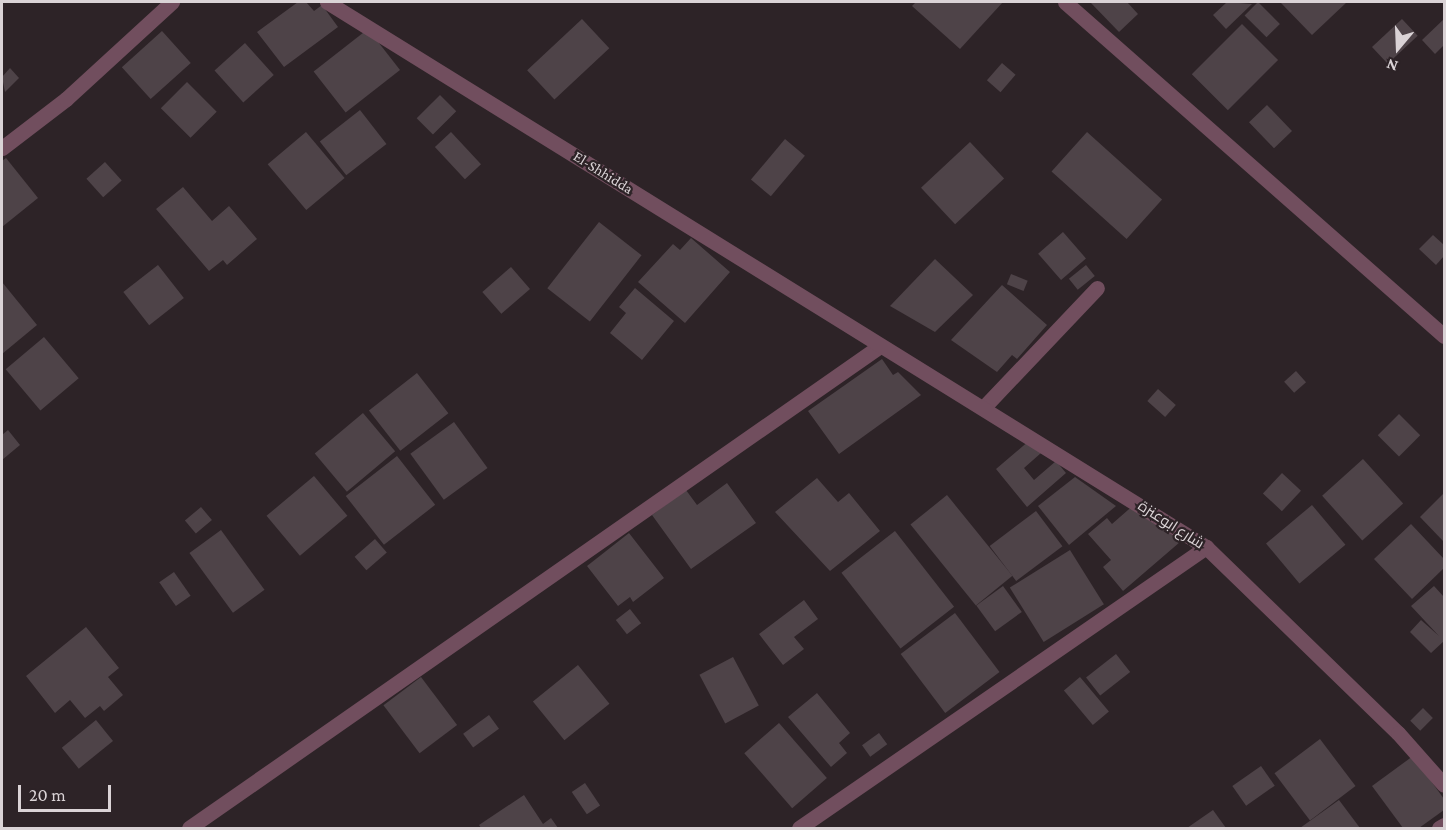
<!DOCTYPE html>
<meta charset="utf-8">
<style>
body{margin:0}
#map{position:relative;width:1446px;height:830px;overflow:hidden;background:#2d2327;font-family:"Crimson Pro",Cairo,serif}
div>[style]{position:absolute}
.building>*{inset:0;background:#4e4348;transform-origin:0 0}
.lane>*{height:15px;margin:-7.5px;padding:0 7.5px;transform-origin:7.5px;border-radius:7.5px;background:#714e5e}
.street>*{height:15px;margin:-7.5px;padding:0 7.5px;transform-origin:7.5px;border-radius:7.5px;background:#714e5e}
span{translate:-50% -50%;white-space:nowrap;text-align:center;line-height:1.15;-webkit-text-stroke:4.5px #2d2327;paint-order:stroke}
.street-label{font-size:15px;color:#dad3d6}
.frame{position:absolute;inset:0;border:3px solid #dad3d6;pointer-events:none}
.north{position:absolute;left:1368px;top:18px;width:60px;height:60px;-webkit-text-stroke:4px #2d2327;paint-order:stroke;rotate:199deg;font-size:16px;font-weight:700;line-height:24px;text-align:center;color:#dad3d6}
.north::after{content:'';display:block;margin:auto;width:21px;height:27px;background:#dad3d6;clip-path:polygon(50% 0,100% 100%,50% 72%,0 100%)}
.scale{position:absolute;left:18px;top:785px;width:93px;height:27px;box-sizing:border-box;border:3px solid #dad3d6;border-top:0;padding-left:8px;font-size:18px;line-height:21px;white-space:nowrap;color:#dad3d6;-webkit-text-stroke:4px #2d2327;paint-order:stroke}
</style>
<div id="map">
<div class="building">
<div style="clip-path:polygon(298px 2px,306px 2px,314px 11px,322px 5px,338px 27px,284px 67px,257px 32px)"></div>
<div style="clip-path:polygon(916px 2px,1003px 2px,960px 49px,912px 6px)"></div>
<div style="clip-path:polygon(1090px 2px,1127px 2px,1138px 14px,1119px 32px)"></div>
<div style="clip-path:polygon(1227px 2px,1252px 4px,1226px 29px,1213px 15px)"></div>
<div style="left:1258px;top:2px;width:31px;height:19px;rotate:45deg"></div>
<div style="clip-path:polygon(1280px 2px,1347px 2px,1312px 35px)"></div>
<div style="left:582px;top:19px;width:40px;height:75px;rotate:47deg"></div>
<div style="left:1402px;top:19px;width:23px;height:41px;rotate:47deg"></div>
<div style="clip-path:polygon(1444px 19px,1444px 45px,1435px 54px,1422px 40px)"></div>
<div style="left:1242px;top:24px;width:51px;height:71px;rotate:45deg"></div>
<div style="left:368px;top:29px;width:52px;height:69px;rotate:52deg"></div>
<div style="left:162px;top:31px;width:43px;height:54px;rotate:48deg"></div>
<div style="left:245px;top:43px;width:43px;height:41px;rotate:48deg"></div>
<div style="left:1002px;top:63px;width:18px;height:23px;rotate:41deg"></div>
<div style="clip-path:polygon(10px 68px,19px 78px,5px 92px,2px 77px)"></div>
<div style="left:187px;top:82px;width:42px;height:37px;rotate:45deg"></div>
<div style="left:440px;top:95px;width:23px;height:33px;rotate:45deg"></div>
<div style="left:1267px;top:105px;width:36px;height:25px;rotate:46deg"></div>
<div style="left:360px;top:110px;width:43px;height:51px;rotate:52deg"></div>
<div style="left:306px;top:132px;width:60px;height:50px;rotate:50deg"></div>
<div style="left:451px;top:132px;width:44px;height:22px;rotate:47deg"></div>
<div style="left:1087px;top:132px;width:101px;height:53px;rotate:42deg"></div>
<div style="left:785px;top:139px;width:26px;height:53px;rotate:40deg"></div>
<div style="left:970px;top:142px;width:50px;height:67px;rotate:47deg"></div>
<div style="clip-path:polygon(6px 158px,38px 198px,2px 227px,2px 161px)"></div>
<div style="left:105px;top:162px;width:25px;height:25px;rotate:48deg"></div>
<div style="clip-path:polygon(183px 187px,212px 221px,229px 206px,257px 239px,227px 265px,223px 260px,209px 271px,156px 209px)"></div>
<div style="left:599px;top:222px;width:54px;height:84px;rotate:38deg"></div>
<div style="left:1063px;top:232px;width:35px;height:33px;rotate:49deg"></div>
<div style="clip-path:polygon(1433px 235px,1444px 245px,1444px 256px,1436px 265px,1419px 249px)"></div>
<div style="clip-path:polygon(691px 238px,730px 272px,685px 323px,638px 282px,673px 244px,680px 250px)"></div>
<div style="clip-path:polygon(935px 259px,973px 295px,935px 332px,890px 306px)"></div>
<div style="left:158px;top:265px;width:42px;height:44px;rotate:52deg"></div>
<div style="left:1086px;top:265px;width:14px;height:22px;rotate:51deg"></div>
<div style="left:511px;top:267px;width:29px;height:38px;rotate:49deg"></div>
<div style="left:1011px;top:274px;width:18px;height:11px;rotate:22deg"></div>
<div style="clip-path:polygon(2px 282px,37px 325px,2px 354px)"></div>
<div style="clip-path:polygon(1002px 285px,1047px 325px,1017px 359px,1012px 355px,997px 372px,951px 340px)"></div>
<div style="clip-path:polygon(635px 288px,674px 321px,642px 360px,610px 333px,626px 313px,619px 307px)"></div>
<div style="left:44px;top:337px;width:54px;height:50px;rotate:50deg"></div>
<div style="clip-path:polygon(882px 359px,893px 375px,898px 372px,921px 395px,839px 454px,808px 411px)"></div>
<div style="left:1296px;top:371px;width:15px;height:16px;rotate:48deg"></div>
<div style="left:417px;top:373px;width:51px;height:61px;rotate:52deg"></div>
<div style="left:1158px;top:389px;width:24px;height:16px;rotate:42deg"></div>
<div style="left:363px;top:413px;width:50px;height:63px;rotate:50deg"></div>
<div style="left:1399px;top:414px;width:30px;height:30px;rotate:45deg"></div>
<div style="left:454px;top:422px;width:57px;height:54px;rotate:54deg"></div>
<div style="clip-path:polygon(8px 430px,20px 445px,2px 460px,2px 435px)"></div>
<div style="clip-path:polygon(1030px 440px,1041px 453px,1024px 468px,1034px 480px,1056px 461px,1066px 473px,1027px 507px,996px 469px)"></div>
<div style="left:397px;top:456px;width:62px;height:65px;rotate:52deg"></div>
<div style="left:1363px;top:459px;width:60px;height:55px;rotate:48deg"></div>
<div style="left:1282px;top:473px;width:26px;height:28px;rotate:43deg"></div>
<div style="left:314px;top:476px;width:52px;height:62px;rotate:50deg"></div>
<div style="clip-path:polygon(1075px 477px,1116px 506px,1069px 545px,1038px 506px)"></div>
<div style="clip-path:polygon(817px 478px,838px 502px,849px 493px,880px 531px,830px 571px,775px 512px)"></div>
<div style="clip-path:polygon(727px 483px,756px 523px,691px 569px,652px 515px,686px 490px,697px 505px)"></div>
<div style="clip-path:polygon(1444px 493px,1444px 542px,1420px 517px)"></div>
<div style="left:947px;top:495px;width:104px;height:47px;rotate:51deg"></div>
<div style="clip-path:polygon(1136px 503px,1180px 542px,1123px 591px,1103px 567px,1111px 560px,1088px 534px,1107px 518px,1112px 524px)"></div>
<div style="left:1312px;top:505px;width:52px;height:60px;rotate:50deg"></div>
<div style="left:201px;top:507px;width:17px;height:21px;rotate:50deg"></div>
<div style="left:1036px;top:511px;width:44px;height:58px;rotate:53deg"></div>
<div style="clip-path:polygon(1411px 524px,1444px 559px,1444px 568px,1412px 599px,1374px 559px)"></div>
<div style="left:221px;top:530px;width:74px;height:39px;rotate:54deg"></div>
<div style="left:895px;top:531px;width:96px;height:68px;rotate:52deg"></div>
<div style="clip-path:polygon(629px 533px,664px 578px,633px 602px,630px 597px,618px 606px,587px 566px)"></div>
<div style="left:375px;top:539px;width:18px;height:27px;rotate:49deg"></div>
<div style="left:1070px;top:550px;width:64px;height:71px;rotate:58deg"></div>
<div style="left:174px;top:572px;width:29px;height:18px;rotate:55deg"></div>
<div style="left:1003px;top:586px;width:32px;height:33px;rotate:54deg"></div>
<div style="clip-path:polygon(1434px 586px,1444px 597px,1444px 641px,1431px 653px,1410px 632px,1421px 620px,1439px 636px,1411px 606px)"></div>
<div style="clip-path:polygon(804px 600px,818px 619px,794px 637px,804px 649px,783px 665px,759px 634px)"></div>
<div style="left:630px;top:609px;width:18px;height:18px;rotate:52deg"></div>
<div style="left:955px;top:613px;width:74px;height:68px;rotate:53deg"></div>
<div style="clip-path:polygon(86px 627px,119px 668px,108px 677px,123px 695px,104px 711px,100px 706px,85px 718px,70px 700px,55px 713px,26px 676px)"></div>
<div style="left:1116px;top:654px;width:23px;height:38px;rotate:52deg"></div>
<div style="left:733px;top:657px;width:55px;height:38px;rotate:62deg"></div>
<div style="left:578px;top:665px;width:50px;height:58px;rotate:51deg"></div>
<div style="left:421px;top:677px;width:60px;height:47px;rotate:53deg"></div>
<div style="left:1080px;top:677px;width:45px;height:21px;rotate:50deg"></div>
<div style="clip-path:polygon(817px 693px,850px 733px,839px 743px,847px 753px,831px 767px,788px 717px)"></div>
<div style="left:1423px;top:708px;width:14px;height:18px;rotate:45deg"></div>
<div style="left:489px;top:715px;width:17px;height:32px;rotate:54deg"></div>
<div style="left:96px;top:720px;width:27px;height:44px;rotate:51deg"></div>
<div style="left:779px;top:723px;width:73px;height:46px;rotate:49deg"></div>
<div style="left:879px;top:733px;width:14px;height:21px;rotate:54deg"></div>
<div style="left:1320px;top:739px;width:59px;height:57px;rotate:53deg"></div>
<div style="clip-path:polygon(1413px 756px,1444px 799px,1444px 810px,1419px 828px,1403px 828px,1372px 786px)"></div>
<div style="left:1261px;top:766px;width:24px;height:35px;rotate:55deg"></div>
<div style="left:585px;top:783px;width:27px;height:16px;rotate:56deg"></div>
<div style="clip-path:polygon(524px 795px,543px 824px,551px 818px,558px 828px,481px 828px,479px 825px)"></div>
<div style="clip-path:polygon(1339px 800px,1360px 828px,1300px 828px)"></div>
<div style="clip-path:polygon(1213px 810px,1226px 828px,1187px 828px)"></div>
</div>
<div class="lane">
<div style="left:984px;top:407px;width:164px;rotate:-46.5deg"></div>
<div style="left:189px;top:828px;width:842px;rotate:-34.9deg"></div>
<div style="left:799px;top:828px;width:495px;rotate:-34.6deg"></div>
<div style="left:1439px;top:828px;width:6px;rotate:-31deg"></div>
</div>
<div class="street">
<div style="left:327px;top:2px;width:1034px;rotate:31.8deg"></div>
<div style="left:1206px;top:547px;width:267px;rotate:44.1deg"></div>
<div style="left:1398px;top:733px;width:69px;rotate:48.5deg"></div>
<div style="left:1065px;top:2px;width:505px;rotate:41.39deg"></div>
<div style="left:2px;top:148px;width:81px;rotate:-37.4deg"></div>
<div style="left:66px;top:99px;width:144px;rotate:-42.5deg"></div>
</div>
<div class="street-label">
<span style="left:603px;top:173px;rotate:32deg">El-Shhidda</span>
<span style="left:1171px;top:525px;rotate:33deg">شارع ابوعنزة</span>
</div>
<div class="frame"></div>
<div class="north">N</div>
<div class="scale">20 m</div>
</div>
